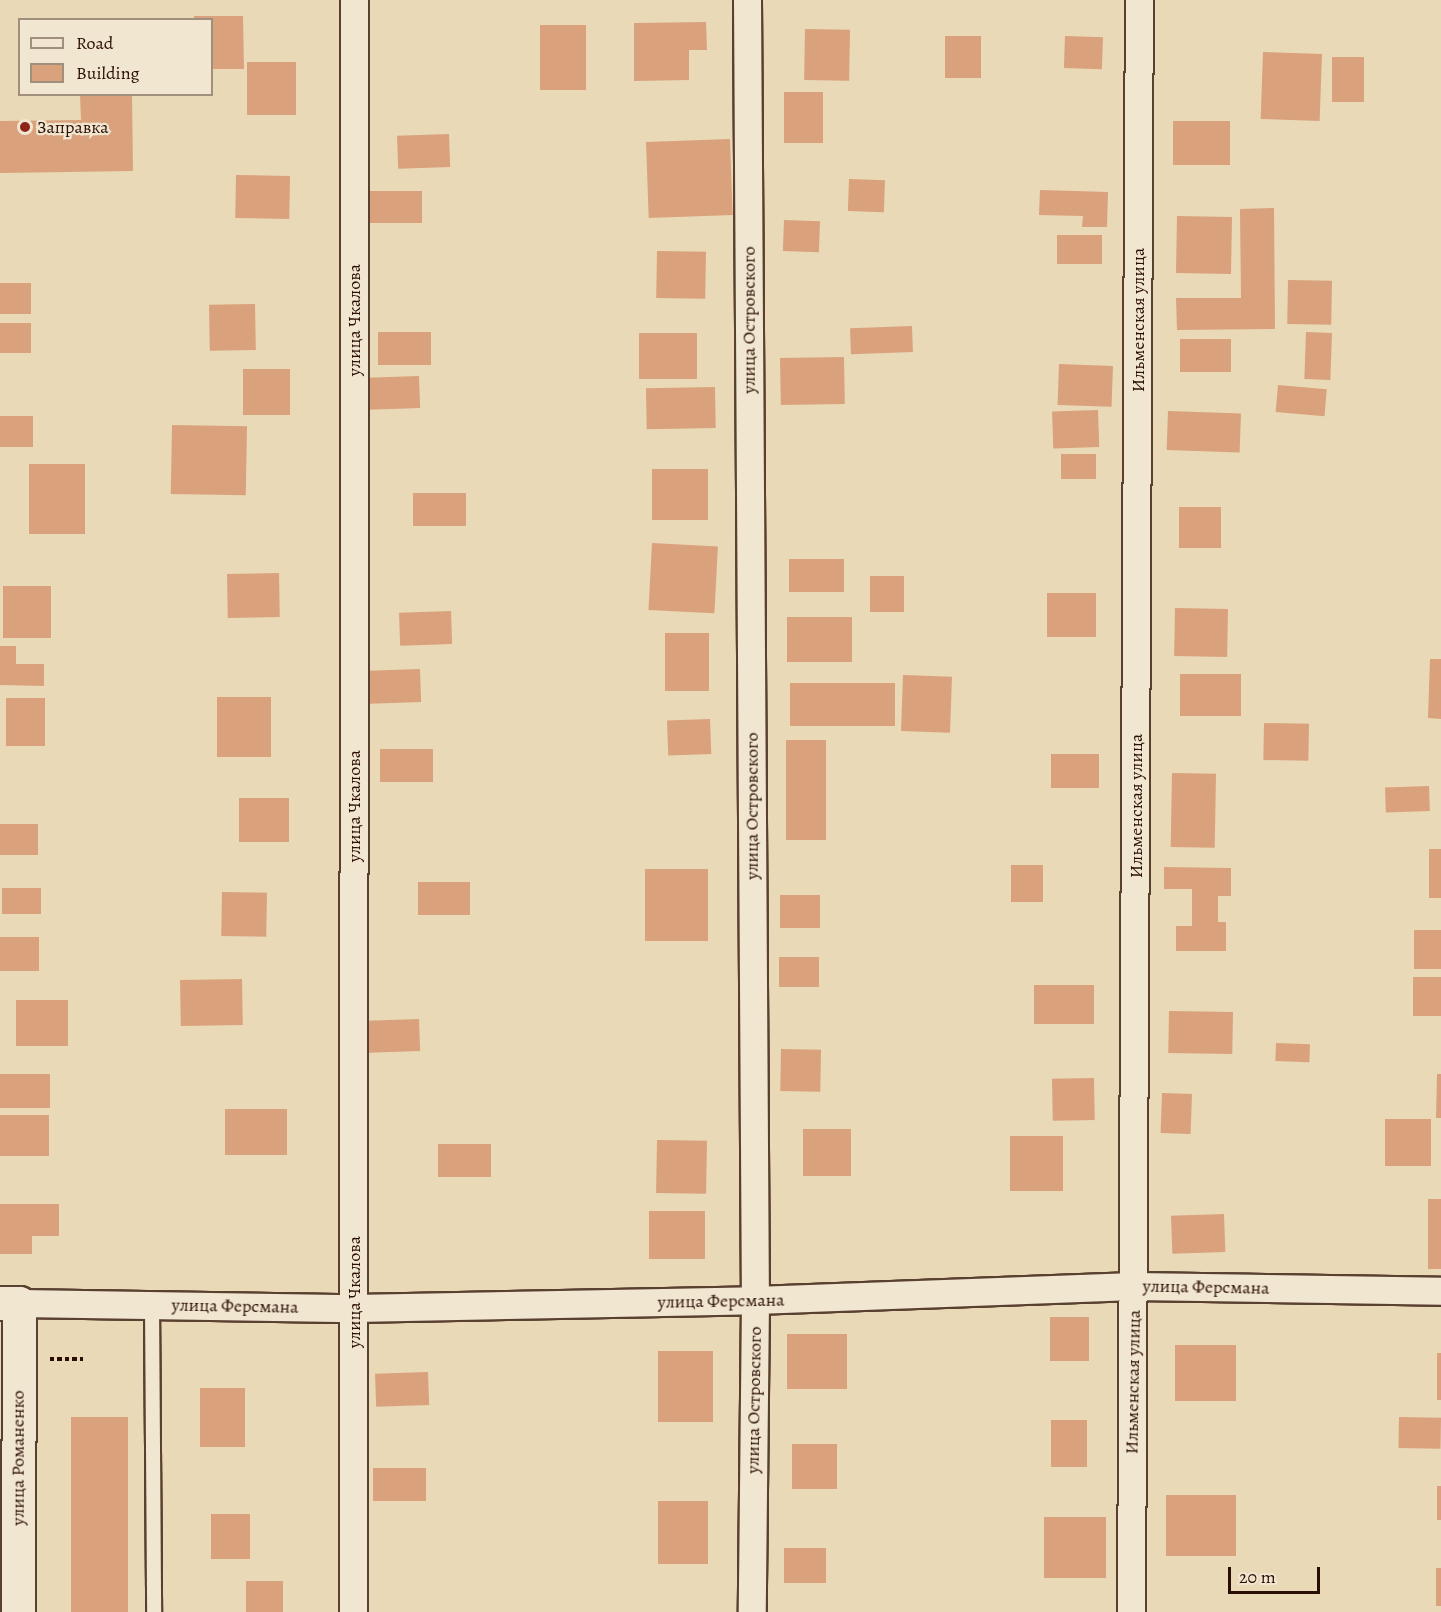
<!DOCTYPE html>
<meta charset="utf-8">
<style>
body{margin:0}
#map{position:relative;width:1441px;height:1612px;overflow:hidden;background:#e9d9b6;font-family:Alegreya,serif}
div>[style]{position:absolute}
.building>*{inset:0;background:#daa17d;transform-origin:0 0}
.path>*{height:4px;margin-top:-2px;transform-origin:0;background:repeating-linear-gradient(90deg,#2a0d03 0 4.5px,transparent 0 7.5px)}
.roads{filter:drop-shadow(2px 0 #5a4030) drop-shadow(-2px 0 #5a4030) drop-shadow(0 2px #5a4030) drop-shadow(0 -2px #5a4030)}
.lane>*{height:14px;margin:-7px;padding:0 7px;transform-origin:7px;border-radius:7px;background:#f1e6d0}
.street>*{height:27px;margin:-13.5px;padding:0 13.5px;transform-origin:13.5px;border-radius:13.5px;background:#f1e6d0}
.secondary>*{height:33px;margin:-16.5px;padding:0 16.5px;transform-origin:16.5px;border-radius:16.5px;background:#f1e6d0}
.dots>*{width:16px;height:16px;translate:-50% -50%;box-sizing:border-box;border:3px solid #f1e6d0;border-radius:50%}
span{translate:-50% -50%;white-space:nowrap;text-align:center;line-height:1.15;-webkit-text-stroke:4.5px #f1e6d0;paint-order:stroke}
.poi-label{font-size:18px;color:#2a0d03}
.left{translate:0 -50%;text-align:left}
.street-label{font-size:18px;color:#2a0d03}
.legend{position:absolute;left:18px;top:18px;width:195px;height:78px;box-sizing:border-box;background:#f1e6d0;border:2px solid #a18f7e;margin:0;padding:8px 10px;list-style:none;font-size:18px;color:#2a0d03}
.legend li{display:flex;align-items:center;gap:12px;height:30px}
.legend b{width:30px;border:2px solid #a18f7e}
.scale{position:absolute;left:1228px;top:1567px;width:92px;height:27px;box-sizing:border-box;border:3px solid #2a0d03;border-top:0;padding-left:8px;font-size:18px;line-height:21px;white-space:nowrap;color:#2a0d03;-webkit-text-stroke:4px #f1e6d0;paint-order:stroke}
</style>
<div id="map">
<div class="building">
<div style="clip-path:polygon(194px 16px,243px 16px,244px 69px,212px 69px,212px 20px,194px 20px)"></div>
<div style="clip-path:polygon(706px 22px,707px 50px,689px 50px,689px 80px,634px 81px,634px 23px)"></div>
<div style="left:540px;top:25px;width:46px;height:65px"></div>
<div style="left:805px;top:29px;width:45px;height:51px;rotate:1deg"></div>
<div style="left:945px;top:36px;width:36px;height:42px"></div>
<div style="left:1065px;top:36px;width:38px;height:32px;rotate:2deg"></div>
<div style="left:1263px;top:52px;width:59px;height:67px;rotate:2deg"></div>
<div style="left:1332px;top:57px;width:32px;height:45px"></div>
<div style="left:247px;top:62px;width:49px;height:53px"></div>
<div style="left:784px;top:92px;width:39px;height:51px"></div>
<div style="clip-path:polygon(80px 94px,132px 94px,133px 171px,0 173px,0 121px,81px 120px)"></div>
<div style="left:1173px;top:121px;width:57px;height:44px"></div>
<div style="left:449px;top:134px;width:33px;height:52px;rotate:88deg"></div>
<div style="left:730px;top:139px;width:76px;height:84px;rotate:88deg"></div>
<div style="left:236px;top:175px;width:54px;height:43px;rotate:1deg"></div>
<div style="left:849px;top:179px;width:36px;height:32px;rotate:2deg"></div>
<div style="clip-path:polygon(1040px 190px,1108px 192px,1107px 227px,1082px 227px,1083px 216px,1039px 215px)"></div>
<div style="left:422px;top:191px;width:32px;height:53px;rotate:90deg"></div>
<div style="clip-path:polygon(1274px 208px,1275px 329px,1177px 330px,1176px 298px,1241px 298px,1240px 209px)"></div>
<div style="left:1177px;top:216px;width:55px;height:57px;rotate:1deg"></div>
<div style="left:784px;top:220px;width:36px;height:31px;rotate:2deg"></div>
<div style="left:1057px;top:235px;width:45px;height:29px"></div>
<div style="left:657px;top:251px;width:49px;height:47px;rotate:1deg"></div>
<div style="left:1288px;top:280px;width:44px;height:44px;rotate:1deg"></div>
<div style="left:0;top:283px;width:31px;height:31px"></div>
<div style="left:255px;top:304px;width:46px;height:46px;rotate:89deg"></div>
<div style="left:0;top:323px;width:31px;height:30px"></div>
<div style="left:912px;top:326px;width:26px;height:62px;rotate:88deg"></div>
<div style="left:431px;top:332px;width:33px;height:53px;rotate:90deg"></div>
<div style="left:1306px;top:332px;width:26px;height:47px;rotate:2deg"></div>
<div style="left:697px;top:333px;width:46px;height:58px;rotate:90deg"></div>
<div style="left:1180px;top:339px;width:51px;height:33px"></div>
<div style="left:844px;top:357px;width:47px;height:64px;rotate:89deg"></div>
<div style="left:1059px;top:364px;width:54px;height:41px;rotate:2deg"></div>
<div style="left:290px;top:369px;width:46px;height:47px;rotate:90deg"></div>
<div style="left:419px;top:376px;width:32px;height:52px;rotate:88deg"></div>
<div style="left:1278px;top:385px;width:49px;height:27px;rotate:5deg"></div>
<div style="left:715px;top:387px;width:41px;height:69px;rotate:89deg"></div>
<div style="left:1098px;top:410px;width:37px;height:46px;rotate:88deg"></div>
<div style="left:1168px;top:411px;width:73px;height:39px;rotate:2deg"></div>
<div style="left:0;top:416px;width:33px;height:31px"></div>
<div style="left:172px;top:425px;width:75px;height:69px;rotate:1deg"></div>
<div style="left:1061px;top:454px;width:35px;height:25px"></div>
<div style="left:29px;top:464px;width:56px;height:70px"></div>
<div style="left:652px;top:469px;width:56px;height:51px"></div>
<div style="left:413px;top:493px;width:53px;height:33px"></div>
<div style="left:1221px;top:507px;width:41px;height:42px;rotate:90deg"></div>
<div style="left:652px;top:543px;width:66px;height:67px;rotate:3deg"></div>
<div style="left:844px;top:559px;width:33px;height:55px;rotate:90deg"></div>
<div style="left:279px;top:573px;width:44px;height:52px;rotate:89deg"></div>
<div style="left:870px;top:576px;width:34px;height:36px"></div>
<div style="left:3px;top:586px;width:48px;height:52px"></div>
<div style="left:1047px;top:593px;width:49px;height:44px"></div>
<div style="left:1175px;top:608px;width:53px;height:48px;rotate:1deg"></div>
<div style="left:451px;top:611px;width:33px;height:52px;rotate:88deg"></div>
<div style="left:787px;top:617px;width:65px;height:45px"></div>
<div style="left:665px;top:633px;width:44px;height:58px"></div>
<div style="clip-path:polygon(0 646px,16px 646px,16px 664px,44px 664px,44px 686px,0 685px)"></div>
<div style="clip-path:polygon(1430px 659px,1441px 659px,1441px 719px,1428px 718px)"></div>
<div style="left:420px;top:669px;width:33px;height:52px;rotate:88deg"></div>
<div style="left:1180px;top:674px;width:61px;height:42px"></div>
<div style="left:903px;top:675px;width:49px;height:56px;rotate:2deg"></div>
<div style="left:895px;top:683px;width:43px;height:105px;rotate:90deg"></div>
<div style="left:271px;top:697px;width:60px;height:54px;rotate:90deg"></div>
<div style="left:6px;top:698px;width:39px;height:48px"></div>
<div style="left:710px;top:719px;width:35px;height:43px;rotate:88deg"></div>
<div style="left:1264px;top:723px;width:45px;height:37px;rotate:1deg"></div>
<div style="left:786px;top:740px;width:40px;height:100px"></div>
<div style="left:433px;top:749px;width:33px;height:53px;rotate:90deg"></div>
<div style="left:1051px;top:754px;width:48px;height:34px"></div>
<div style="left:1172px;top:773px;width:44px;height:74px;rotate:1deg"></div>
<div style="left:1429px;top:786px;width:25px;height:44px;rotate:88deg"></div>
<div style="left:239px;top:798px;width:50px;height:44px"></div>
<div style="left:0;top:824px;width:38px;height:31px"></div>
<div style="left:1429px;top:849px;width:12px;height:49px"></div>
<div style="left:1011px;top:865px;width:32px;height:37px"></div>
<div style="clip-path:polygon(1164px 867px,1231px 868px,1231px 896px,1218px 896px,1218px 922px,1226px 922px,1226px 951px,1176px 951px,1176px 926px,1192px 926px,1192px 889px,1164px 889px)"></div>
<div style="left:708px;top:869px;width:72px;height:63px;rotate:90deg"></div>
<div style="left:418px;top:882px;width:52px;height:33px"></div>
<div style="left:2px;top:888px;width:39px;height:26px"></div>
<div style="left:222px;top:892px;width:45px;height:44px;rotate:1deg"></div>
<div style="left:780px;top:895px;width:40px;height:33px"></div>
<div style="left:1441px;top:930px;width:39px;height:27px;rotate:90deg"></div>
<div style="left:0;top:937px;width:39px;height:34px"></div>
<div style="left:779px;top:957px;width:40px;height:30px"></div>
<div style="left:1413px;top:977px;width:28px;height:39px"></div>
<div style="left:242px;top:979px;width:46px;height:62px;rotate:89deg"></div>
<div style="left:1034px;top:985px;width:60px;height:39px"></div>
<div style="left:16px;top:1000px;width:52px;height:46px"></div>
<div style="left:1169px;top:1011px;width:64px;height:42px;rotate:1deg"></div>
<div style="left:419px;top:1019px;width:32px;height:52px;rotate:88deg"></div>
<div style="left:1276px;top:1043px;width:34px;height:18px;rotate:2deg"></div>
<div style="left:781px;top:1049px;width:40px;height:42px;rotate:1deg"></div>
<div style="left:0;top:1074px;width:50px;height:34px"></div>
<div style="clip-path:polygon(1437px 1074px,1441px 1074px,1441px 1118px,1436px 1118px)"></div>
<div style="left:1094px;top:1078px;width:42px;height:42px;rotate:89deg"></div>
<div style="left:1162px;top:1093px;width:30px;height:40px;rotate:2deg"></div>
<div style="left:225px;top:1109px;width:62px;height:46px"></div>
<div style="left:0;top:1115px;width:49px;height:41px"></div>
<div style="left:1431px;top:1119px;width:47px;height:46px;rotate:90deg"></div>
<div style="left:803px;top:1129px;width:48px;height:47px"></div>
<div style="left:1010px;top:1136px;width:53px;height:55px"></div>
<div style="left:657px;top:1140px;width:50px;height:53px;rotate:1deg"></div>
<div style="left:438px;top:1144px;width:53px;height:33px"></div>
<div style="left:1428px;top:1199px;width:13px;height:70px"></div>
<div style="clip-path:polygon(0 1204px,59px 1204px,59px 1236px,32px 1236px,32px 1254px,0 1254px)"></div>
<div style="left:649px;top:1211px;width:56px;height:48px"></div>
<div style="left:1224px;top:1214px;width:38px;height:53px;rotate:88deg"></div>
<div style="left:1050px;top:1317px;width:39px;height:44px"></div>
<div style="left:787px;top:1334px;width:60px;height:55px"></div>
<div style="left:1175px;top:1345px;width:61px;height:56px"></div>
<div style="left:658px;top:1351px;width:55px;height:71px"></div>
<div style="left:1437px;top:1353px;width:4px;height:47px"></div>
<div style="left:428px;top:1372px;width:33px;height:53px;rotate:88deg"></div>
<div style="left:200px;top:1388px;width:45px;height:59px"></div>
<div style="left:71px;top:1417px;width:57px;height:195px"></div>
<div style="left:1399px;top:1417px;width:42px;height:31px;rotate:1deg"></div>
<div style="left:1051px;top:1420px;width:36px;height:47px"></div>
<div style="left:792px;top:1444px;width:45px;height:45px"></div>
<div style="left:373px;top:1468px;width:53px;height:33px"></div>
<div style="left:1437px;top:1486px;width:4px;height:34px"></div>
<div style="left:1166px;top:1495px;width:70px;height:61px"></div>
<div style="left:658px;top:1501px;width:50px;height:63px"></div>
<div style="left:211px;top:1514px;width:39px;height:45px"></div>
<div style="left:1044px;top:1517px;width:62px;height:61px"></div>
<div style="left:784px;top:1548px;width:42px;height:35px"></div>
<div style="left:1436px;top:1568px;width:5px;height:38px"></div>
<div style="left:246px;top:1581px;width:37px;height:31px"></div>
</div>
<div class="path">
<div style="left:50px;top:1359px;width:33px"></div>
</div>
<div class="roads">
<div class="lane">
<div style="left:152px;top:1304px;width:308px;rotate:89.6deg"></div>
</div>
<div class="street">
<div style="left:747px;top:0;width:1300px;rotate:89.65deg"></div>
<div style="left:755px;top:1300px;width:312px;rotate:90.6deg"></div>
<div style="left:19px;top:1303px;width:335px;rotate:0.9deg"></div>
<div style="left:354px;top:1308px;width:401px;rotate:-1.1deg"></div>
<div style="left:755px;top:1300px;width:379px;rotate:-2.1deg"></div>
<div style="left:1134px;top:1286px;width:307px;rotate:0.9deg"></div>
<div style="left:353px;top:1612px;width:1612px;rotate:-89.96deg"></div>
<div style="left:1131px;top:1612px;width:1612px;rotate:-89.72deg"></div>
</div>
<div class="secondary">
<div style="left:0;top:1303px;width:19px"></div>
<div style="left:19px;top:1303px;width:309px;rotate:90.2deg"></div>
</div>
</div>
<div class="dots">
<div style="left:25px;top:127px;background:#8f2418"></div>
</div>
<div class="poi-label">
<span class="left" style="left:37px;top:127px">Заправка</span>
</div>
<div class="street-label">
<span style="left:354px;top:320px;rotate:-90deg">улица Чкалова</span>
<span style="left:749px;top:320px;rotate:-90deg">улица Островского</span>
<span style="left:1138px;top:320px;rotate:-90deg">Ильменская улица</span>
<span style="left:354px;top:806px;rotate:-90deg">улица Чкалова</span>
<span style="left:752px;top:806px;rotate:-90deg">улица Островского</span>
<span style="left:1136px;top:806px;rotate:-90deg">Ильменская улица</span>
<span style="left:1206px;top:1287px;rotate:1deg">улица Ферсмана</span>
<span style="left:354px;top:1292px;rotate:-90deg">улица Чкалова</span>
<span style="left:721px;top:1301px;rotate:-1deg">улица Ферсмана</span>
<span style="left:235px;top:1306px;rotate:1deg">улица Ферсмана</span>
<span style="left:1133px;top:1382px;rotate:-89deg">Ильменская улица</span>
<span style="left:754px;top:1400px;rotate:-89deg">улица Островского</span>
<span style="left:18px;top:1458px;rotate:-90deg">улица Романенко</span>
</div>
<ul class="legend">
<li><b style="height:8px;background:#f1e6d0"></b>Road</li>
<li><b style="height:16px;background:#daa17d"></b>Building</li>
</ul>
<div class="scale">20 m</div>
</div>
